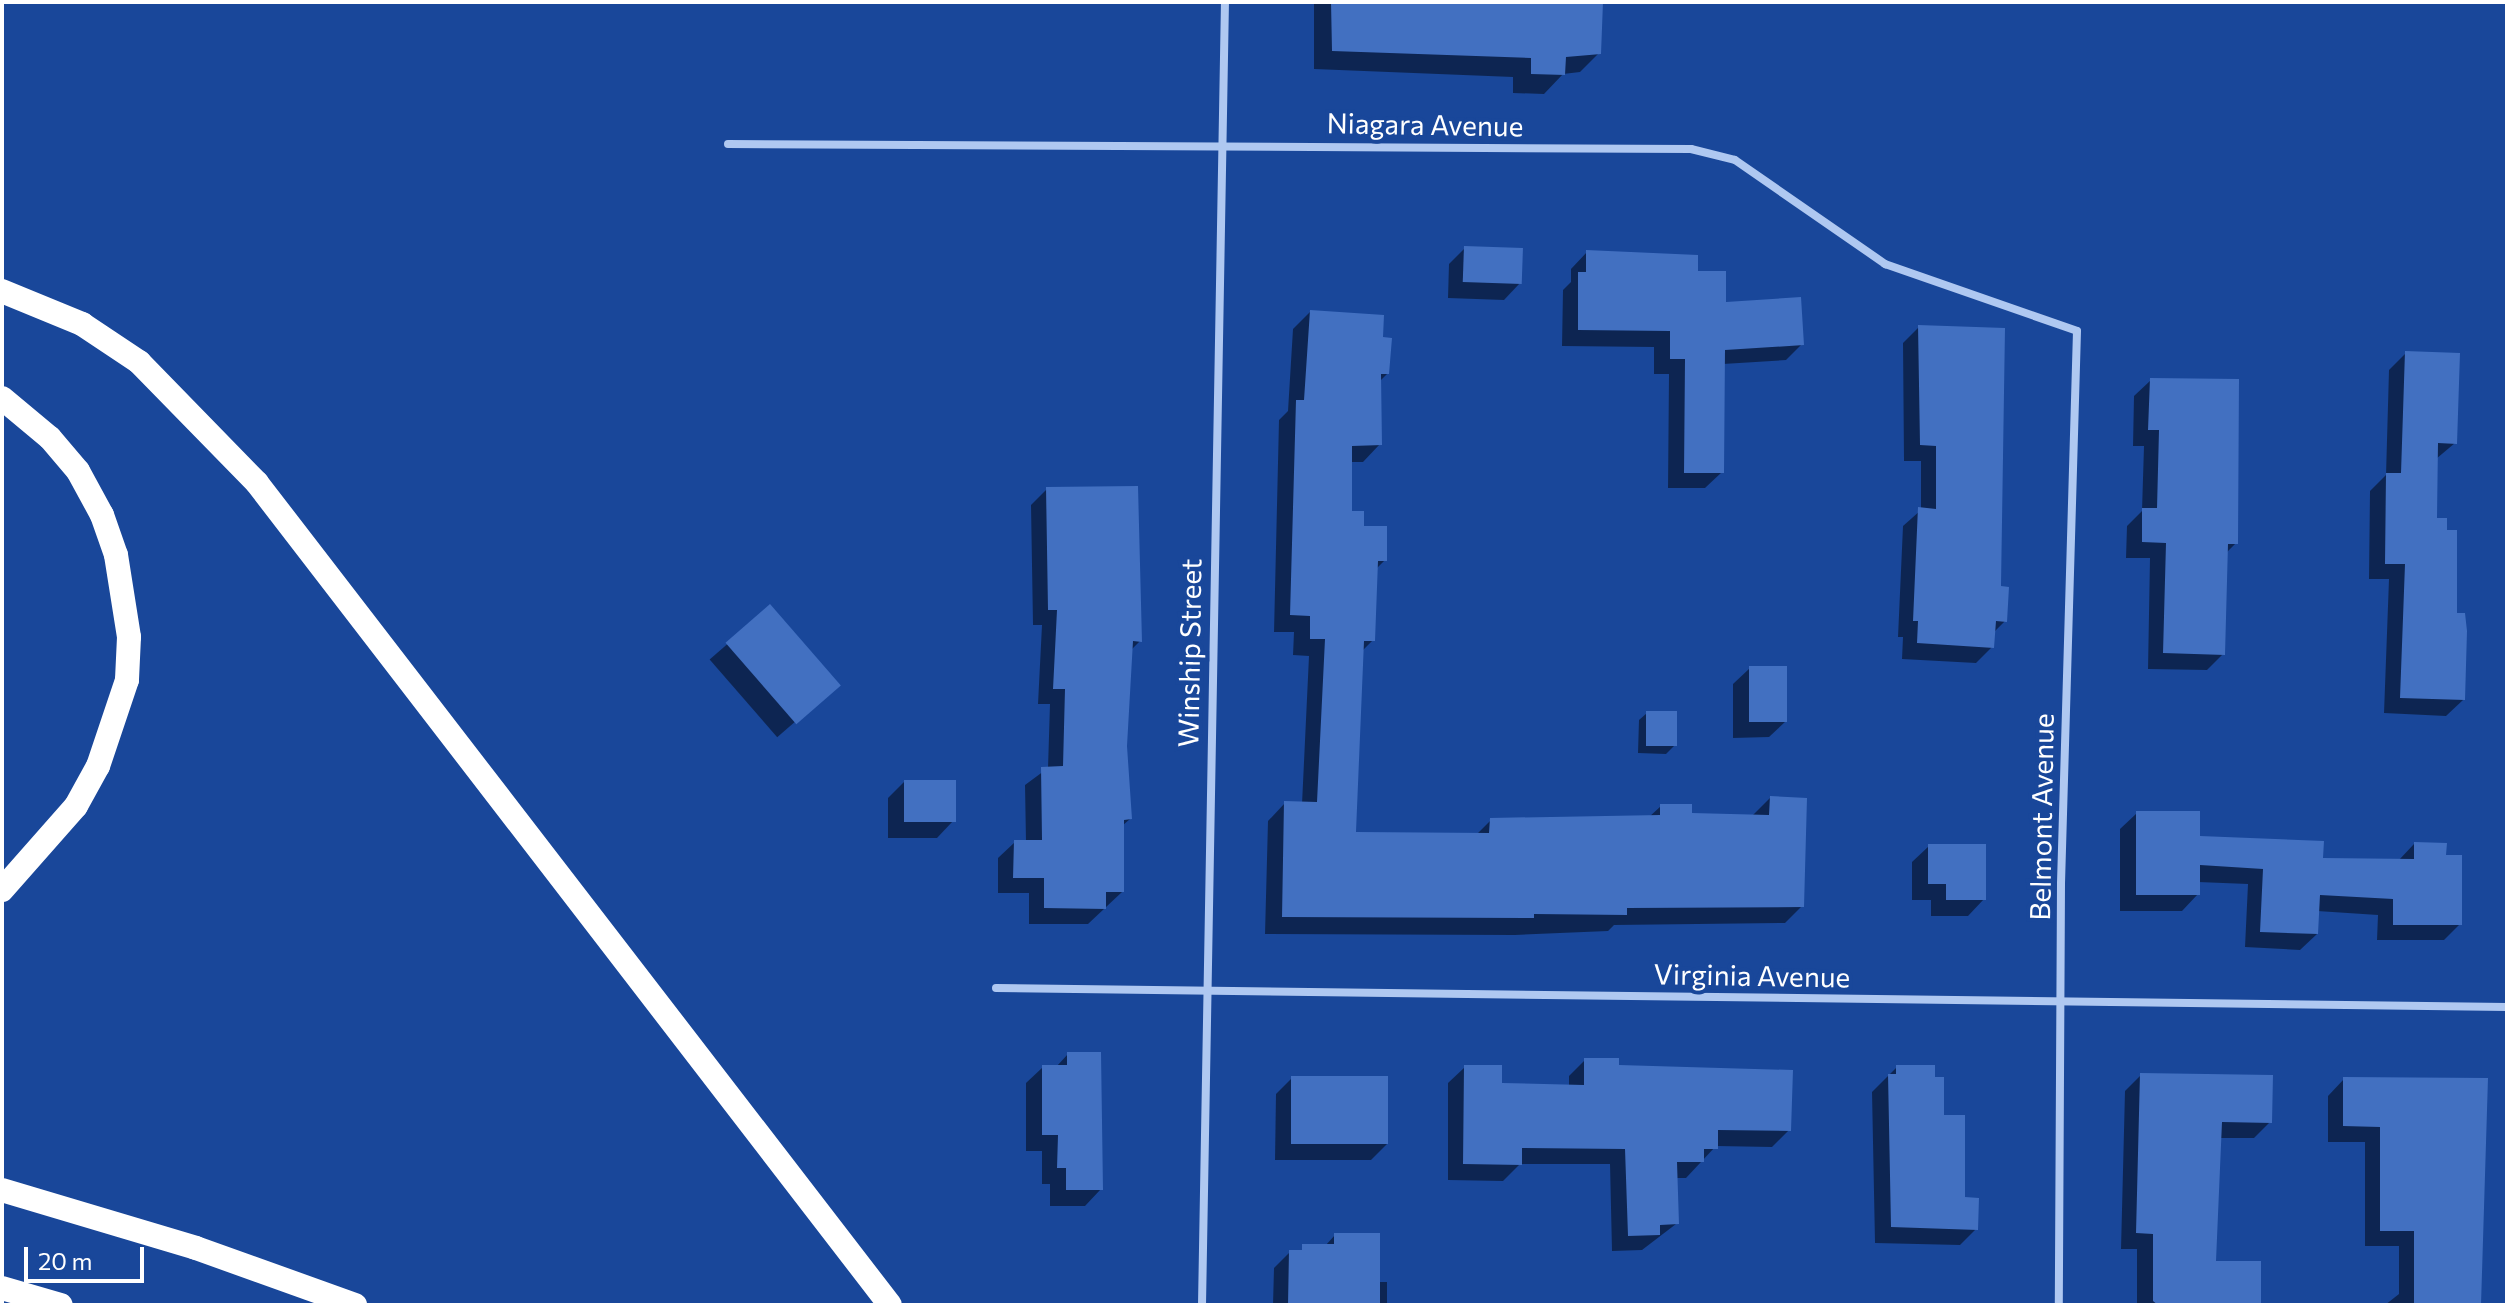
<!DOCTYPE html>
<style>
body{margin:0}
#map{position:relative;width:2509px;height:1307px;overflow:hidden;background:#19479a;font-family:Commissioner,sans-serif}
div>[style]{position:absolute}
.shadow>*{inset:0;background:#0007;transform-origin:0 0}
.building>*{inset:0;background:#4270c1;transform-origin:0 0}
.minor>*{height:8px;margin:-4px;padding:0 4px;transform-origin:4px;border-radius:4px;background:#afc8f1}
.motorway>*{height:24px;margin:-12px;padding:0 12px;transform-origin:12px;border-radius:12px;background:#fff}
span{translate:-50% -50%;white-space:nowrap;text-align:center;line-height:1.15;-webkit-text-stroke:8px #19479a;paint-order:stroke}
.street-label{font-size:28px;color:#fff}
.frame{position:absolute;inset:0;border:4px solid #fff;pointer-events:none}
.scale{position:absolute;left:24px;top:1247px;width:120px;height:36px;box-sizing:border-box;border:4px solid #fff;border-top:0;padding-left:10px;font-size:24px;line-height:28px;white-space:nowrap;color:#fff;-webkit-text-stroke:6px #19479a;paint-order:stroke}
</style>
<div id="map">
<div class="shadow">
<div style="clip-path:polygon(1314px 2px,1595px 2px,1599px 53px,1580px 72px,1563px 74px,1544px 94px,1513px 93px,1513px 77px,1314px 69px)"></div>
<div style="clip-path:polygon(1465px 248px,1520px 283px,1504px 300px,1448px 298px,1449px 264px)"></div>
<div style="clip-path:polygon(1587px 252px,1696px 273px,1724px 304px,1802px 344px,1786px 360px,1723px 364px,1722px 472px,1705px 488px,1668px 488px,1669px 374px,1654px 374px,1654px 347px,1562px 346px,1563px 290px,1571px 282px,1571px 269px)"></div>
<div style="clip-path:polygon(1310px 312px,1381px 339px,1387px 374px,1379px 382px,1380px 444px,1363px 462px,1350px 462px,1350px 513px,1385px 560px,1376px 569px,1373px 640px,1361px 652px,1354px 834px,1476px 835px,1491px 820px,1649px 817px,1661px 806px,1690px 815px,1752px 816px,1770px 798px,1802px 906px,1785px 923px,1614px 925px,1608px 931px,1515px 935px,1265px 934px,1268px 821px,1285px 803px,1302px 804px,1309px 656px,1293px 655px,1294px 632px,1274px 632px,1279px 420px,1288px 411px,1293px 329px)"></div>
<div style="clip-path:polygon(1919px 327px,2005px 621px,1993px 633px,1992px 647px,1976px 663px,1902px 659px,1903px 637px,1898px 637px,1903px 526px,1921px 510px,1921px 461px,1904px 461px,1903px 343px)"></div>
<div style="clip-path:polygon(2406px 353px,2455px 443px,2436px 459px,2435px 520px,2455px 615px,2463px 700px,2446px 716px,2384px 713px,2389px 579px,2369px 579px,2370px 491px,2386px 475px,2389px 370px)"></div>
<div style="clip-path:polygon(2151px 380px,2236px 543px,2226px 553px,2223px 654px,2207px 670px,2148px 669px,2150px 558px,2126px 558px,2127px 526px,2142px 511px,2144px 446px,2133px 446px,2134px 396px)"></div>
<div style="clip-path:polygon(1047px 489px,1140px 641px,1131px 650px,1125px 746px,1130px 819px,1122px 826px,1122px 892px,1088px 924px,1029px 924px,1029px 893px,998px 893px,998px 858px,1015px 842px,1026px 842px,1025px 785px,1048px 768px,1050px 704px,1038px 704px,1042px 625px,1033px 625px,1031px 505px)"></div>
<div style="left:770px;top:607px;width:103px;height:80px;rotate:49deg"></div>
<div style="clip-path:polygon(1750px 668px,1786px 721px,1769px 737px,1733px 738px,1733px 684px)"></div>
<div style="clip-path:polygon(1647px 713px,1674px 746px,1666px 754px,1638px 753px,1639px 720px)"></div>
<div style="clip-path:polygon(904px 782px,953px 821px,937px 838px,888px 838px,888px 798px)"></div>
<div style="clip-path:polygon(2137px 813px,2198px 838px,2321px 859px,2398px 861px,2414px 844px,2444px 857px,2460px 924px,2444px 940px,2377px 940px,2378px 915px,2317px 911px,2317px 934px,2300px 950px,2245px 947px,2248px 884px,2198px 882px,2198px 894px,2182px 911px,2120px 911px,2120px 829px)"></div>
<div style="clip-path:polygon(1929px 846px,1984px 899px,1968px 916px,1931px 916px,1931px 900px,1912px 900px,1912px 862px)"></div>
<div style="clip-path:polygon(1068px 1054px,1101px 1189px,1085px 1206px,1050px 1206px,1050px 1184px,1042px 1184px,1042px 1151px,1026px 1151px,1026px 1083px,1043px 1067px,1056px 1067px)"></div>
<div style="clip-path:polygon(1585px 1060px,1617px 1067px,1789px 1130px,1772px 1147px,1716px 1146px,1686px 1178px,1676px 1178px,1676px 1224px,1642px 1250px,1612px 1251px,1610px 1164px,1520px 1164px,1503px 1181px,1448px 1180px,1448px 1083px,1465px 1067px,1500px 1084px,1569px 1086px,1569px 1076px)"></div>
<div style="clip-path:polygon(1897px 1067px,1942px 1117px,1963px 1199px,1976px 1229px,1960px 1245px,1875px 1243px,1872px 1092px)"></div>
<div style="clip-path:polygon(2141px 1075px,2270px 1122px,2254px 1138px,2220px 1138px,2214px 1263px,2259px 1305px,2137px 1305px,2137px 1249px,2121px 1249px,2125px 1091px)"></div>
<div style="clip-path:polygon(1292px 1078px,1387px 1144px,1371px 1160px,1275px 1160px,1276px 1094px)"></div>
<div style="clip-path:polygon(2344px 1079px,2486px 1080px,2480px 1305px,2385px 1305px,2399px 1294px,2399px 1246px,2365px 1246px,2365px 1142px,2328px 1142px,2328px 1096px)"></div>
<div style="clip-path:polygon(1335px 1235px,1378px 1282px,1387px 1282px,1387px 1305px,1273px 1305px,1274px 1268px,1290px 1252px,1325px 1246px)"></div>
</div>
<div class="building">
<div style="clip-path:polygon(1331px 2px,1603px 2px,1601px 54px,1566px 57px,1565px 75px,1531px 74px,1531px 58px,1332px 51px)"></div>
<div style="left:1464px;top:246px;width:59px;height:36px;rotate:2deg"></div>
<div style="clip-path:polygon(1586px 250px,1698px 255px,1698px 271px,1726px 271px,1726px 302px,1801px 297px,1804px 345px,1725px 350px,1724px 473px,1684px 473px,1685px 359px,1670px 359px,1670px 331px,1578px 330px,1578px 272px,1586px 272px)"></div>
<div style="clip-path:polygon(1310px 310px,1384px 315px,1383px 337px,1392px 338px,1389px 374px,1381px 374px,1382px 445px,1352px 446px,1352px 511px,1364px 511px,1364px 526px,1387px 526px,1387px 561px,1378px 561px,1375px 641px,1364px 641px,1356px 832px,1489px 833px,1490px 818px,1660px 815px,1660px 804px,1692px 804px,1692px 813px,1769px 815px,1770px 796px,1807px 798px,1804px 907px,1627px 908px,1627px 915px,1534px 914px,1534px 918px,1282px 917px,1284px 801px,1317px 802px,1325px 639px,1310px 639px,1310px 616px,1290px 615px,1296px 400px,1304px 400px)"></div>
<div style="clip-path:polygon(1918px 325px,2005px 328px,2001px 586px,2009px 587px,2007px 622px,1996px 621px,1994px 648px,1917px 643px,1918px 621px,1913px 621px,1918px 507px,1936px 509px,1936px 446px,1920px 445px)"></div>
<div style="clip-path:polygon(2405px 351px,2460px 353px,2457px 444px,2438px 443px,2437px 518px,2447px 518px,2447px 530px,2457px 530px,2457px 613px,2465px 613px,2467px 631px,2465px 700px,2400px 698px,2405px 564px,2385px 564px,2386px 473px,2401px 473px)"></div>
<div style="clip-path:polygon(2150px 378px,2239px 379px,2238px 544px,2228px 544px,2225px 655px,2163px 653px,2166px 543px,2142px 542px,2142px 508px,2157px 508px,2159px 430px,2148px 430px)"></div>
<div style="clip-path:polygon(1138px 486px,1142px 642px,1133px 641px,1127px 746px,1132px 819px,1124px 820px,1124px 892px,1106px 892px,1106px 909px,1044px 908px,1044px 878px,1013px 878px,1014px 840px,1042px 840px,1041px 767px,1063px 766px,1065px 689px,1053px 689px,1057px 610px,1048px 610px,1046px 487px)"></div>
<div style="left:770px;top:604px;width:108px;height:59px;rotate:49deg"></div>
<div style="left:1749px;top:666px;width:38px;height:56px"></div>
<div style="left:1646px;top:711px;width:31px;height:35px"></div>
<div style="left:904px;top:780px;width:52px;height:42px"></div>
<div style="clip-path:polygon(2136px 811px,2200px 811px,2200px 836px,2324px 841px,2323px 858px,2414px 859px,2414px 842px,2447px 843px,2446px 855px,2462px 855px,2462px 925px,2393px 925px,2393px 899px,2320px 895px,2318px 934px,2260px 932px,2263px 869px,2200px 865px,2200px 895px,2136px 895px)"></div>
<div style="clip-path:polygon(1928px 844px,1986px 844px,1986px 900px,1946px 900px,1946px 884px,1928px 884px)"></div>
<div style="clip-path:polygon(1067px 1052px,1101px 1052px,1103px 1190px,1066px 1190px,1066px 1168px,1057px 1168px,1058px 1135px,1042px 1135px,1042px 1065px,1067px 1065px)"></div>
<div style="clip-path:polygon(1584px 1058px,1619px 1058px,1619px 1065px,1793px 1070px,1791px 1131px,1718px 1130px,1718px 1149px,1704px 1149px,1704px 1162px,1677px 1162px,1679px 1224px,1660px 1225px,1660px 1235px,1628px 1236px,1625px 1149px,1522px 1148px,1522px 1165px,1463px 1164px,1464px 1065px,1502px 1065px,1502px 1083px,1584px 1085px)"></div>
<div style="clip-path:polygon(1896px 1065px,1935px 1065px,1935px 1077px,1944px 1077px,1944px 1115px,1965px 1115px,1965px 1197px,1979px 1198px,1978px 1230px,1891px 1227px,1888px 1074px,1896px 1074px)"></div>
<div style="clip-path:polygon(2140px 1073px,2273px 1075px,2272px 1123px,2222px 1122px,2216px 1261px,2261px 1261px,2261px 1305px,2158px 1305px,2153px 1301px,2153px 1234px,2136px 1233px)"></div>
<div style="left:1291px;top:1076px;width:97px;height:68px"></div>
<div style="clip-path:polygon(2343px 1077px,2488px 1078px,2481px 1305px,2414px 1305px,2414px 1231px,2380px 1231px,2380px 1127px,2343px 1126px)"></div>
<div style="clip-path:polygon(1334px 1233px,1380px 1233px,1380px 1305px,1288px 1305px,1289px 1250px,1302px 1250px,1302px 1244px,1334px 1244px)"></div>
</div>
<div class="minor">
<div style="left:728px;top:144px;width:963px;rotate:0.3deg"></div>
<div style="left:1691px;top:149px;width:45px;rotate:14deg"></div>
<div style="left:1735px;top:160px;width:183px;rotate:34.7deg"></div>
<div style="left:1885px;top:264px;width:203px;rotate:19.2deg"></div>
<div style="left:2077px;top:331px;width:553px;rotate:91.66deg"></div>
<div style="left:2061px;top:884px;width:421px;rotate:90.3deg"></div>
<div style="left:996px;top:988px;width:1511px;rotate:0.72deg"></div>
<div style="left:1202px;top:1305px;width:1303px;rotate:-88.99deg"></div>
</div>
<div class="motorway">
<div style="left:2px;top:291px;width:87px;rotate:22.4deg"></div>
<div style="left:82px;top:324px;width:69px;rotate:33.7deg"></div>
<div style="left:139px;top:362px;width:169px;rotate:45.7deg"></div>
<div style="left:257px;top:483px;width:1037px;rotate:52.4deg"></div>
<div style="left:2px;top:398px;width:62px;rotate:39.8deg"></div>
<div style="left:50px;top:438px;width:43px;rotate:49.7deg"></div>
<div style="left:78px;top:471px;width:50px;rotate:61.4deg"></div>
<div style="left:102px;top:515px;width:42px;rotate:70.7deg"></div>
<div style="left:116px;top:555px;width:83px;rotate:81deg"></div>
<div style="left:129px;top:637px;width:43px;rotate:92.7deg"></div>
<div style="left:127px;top:680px;width:91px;rotate:108.6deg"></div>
<div style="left:98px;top:766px;width:46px;rotate:118.8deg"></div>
<div style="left:76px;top:806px;width:112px;rotate:131.4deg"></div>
<div style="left:2px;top:1190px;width:202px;rotate:16.6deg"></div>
<div style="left:196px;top:1248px;width:169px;rotate:19.7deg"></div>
<div style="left:2px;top:1288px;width:61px;rotate:16.1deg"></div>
</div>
<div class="street-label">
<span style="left:1425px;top:124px;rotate:1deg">Niagara Avenue</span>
<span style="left:1189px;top:653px;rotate:-89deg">Winship Street</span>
<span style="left:2041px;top:817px;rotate:-89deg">Belmont Avenue</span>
<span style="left:1752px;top:975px;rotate:1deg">Virginia Avenue</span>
</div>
<div class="frame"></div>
<div class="scale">20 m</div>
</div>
